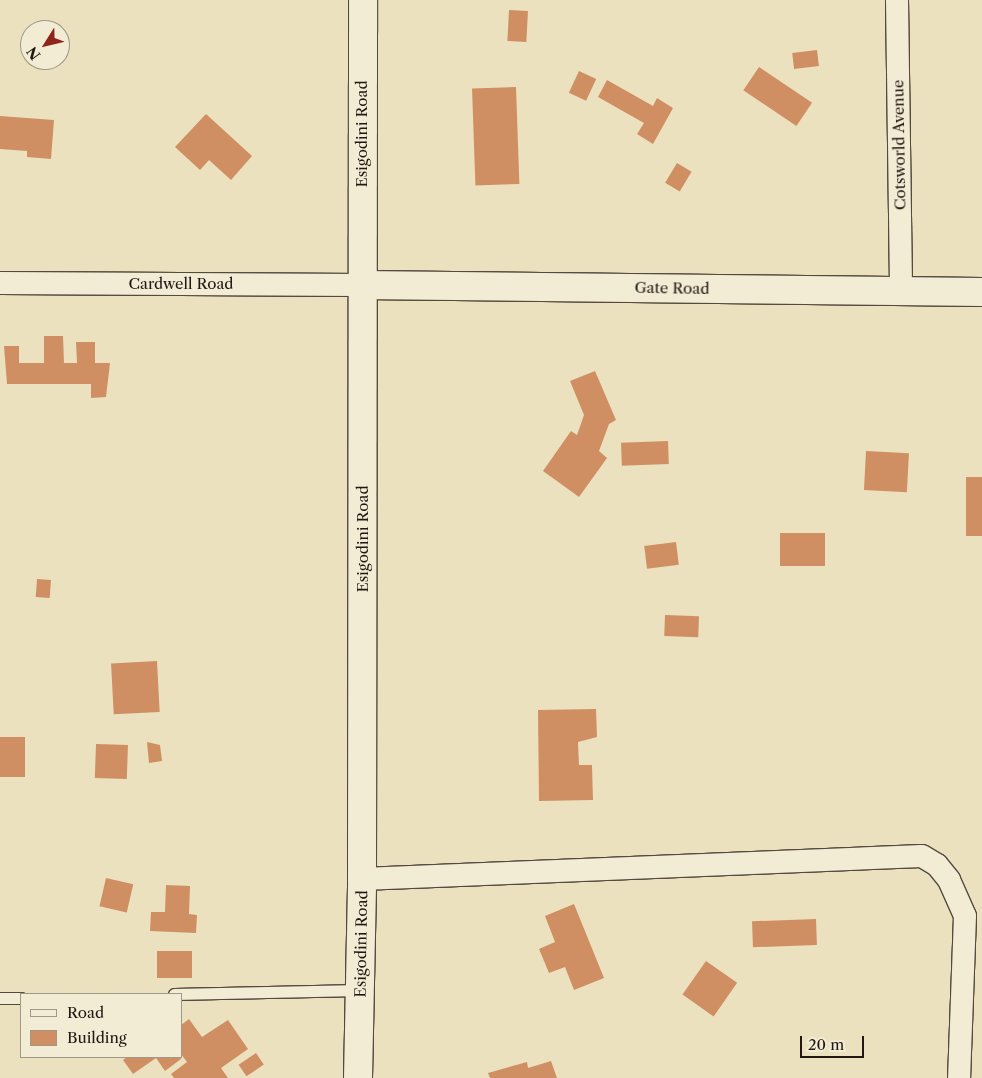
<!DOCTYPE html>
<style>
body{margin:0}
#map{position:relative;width:982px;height:1078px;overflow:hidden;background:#ebe1be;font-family:"Libre Caslon Text",serif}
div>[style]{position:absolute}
.building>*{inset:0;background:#d08f63;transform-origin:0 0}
.roads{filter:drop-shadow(1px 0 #554a3e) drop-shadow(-1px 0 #554a3e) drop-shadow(0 1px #554a3e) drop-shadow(0 -1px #554a3e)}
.service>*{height:11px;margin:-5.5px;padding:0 5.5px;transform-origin:5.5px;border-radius:5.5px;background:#f2ecd5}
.minor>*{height:22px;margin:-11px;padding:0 11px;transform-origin:11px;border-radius:11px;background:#f2ecd5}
.tertiary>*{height:28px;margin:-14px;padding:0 14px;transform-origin:14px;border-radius:14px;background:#f2ecd5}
.secondary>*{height:28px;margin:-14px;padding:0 14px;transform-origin:14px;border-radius:14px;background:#f2ecd5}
span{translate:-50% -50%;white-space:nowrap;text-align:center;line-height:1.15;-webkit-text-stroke:4.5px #f2ecd5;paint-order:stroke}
.street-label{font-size:15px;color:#231713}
.legend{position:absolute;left:20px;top:993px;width:162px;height:65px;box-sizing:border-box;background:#f2ecd5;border:1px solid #9f9787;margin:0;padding:6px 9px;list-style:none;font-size:15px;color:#231713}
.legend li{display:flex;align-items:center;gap:10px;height:25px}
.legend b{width:25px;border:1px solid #9f9787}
.north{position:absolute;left:20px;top:20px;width:50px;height:50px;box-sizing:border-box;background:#f2ecd5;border:1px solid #9f9787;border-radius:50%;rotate:234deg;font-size:14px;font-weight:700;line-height:20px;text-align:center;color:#231713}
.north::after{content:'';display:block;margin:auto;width:18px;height:22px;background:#8f2418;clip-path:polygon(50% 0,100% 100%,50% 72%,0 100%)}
.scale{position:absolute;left:800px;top:1036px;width:64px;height:22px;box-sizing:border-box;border:2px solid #231713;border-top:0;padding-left:6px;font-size:15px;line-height:18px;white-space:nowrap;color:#231713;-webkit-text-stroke:4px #f2ecd5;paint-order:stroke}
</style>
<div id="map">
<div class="building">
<div style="left:509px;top:10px;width:19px;height:31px;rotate:3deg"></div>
<div style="left:817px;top:50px;width:16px;height:25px;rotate:83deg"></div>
<div style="left:759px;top:67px;width:64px;height:28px;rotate:34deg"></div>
<div style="left:579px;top:71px;width:19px;height:24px;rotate:25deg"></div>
<div style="clip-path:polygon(607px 80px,653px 106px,657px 98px,673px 108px,653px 144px,637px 134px,644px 123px,598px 97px)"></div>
<div style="left:516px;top:87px;width:97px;height:44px;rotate:88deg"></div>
<div style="clip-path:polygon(206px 114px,252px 156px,231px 180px,209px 160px,200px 170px,175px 147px)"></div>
<div style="clip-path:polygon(0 116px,54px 120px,51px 159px,27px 157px,27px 151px,0 149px)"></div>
<div style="left:677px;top:163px;width:17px;height:23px;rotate:31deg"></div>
<div style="clip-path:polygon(44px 336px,63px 336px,64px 363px,77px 363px,76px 342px,95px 342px,95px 363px,110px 363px,106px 397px,91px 398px,91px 384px,7px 384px,4px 346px,19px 346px,19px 363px,44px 363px)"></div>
<div style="clip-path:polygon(595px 371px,616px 420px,609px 424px,599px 451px,607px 458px,579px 497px,543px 471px,571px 431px,577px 435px,584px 415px,570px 381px)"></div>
<div style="left:668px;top:441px;width:23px;height:47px;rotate:88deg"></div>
<div style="left:866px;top:451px;width:43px;height:39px;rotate:3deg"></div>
<div style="left:966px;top:477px;width:16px;height:59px"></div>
<div style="left:825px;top:533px;width:33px;height:45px;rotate:90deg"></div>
<div style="left:676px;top:542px;width:23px;height:32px;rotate:83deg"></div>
<div style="left:37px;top:579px;width:14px;height:18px;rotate:4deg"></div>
<div style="left:665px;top:615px;width:34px;height:21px;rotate:2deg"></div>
<div style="left:157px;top:661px;width:51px;height:46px;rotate:87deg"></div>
<div style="clip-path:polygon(596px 709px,597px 737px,578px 742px,579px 765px,592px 765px,593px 800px,539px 801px,538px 710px)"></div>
<div style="left:0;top:737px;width:25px;height:40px"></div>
<div style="clip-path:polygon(147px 742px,160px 745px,162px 761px,149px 763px)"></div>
<div style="left:96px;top:744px;width:32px;height:34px;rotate:2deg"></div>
<div style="left:106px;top:878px;width:28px;height:29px;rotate:13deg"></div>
<div style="clip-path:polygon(166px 885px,190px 886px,189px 914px,197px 915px,196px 933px,150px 931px,151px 912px,165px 912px)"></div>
<div style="clip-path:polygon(574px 904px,604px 978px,574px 990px,565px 967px,549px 973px,539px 949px,555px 942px,545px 916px)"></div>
<div style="left:816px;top:919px;width:26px;height:64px;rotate:88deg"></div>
<div style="left:157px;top:951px;width:35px;height:27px"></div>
<div style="left:706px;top:961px;width:38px;height:41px;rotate:35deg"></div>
<div style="clip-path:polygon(189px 1019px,202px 1037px,228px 1020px,248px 1049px,221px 1068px,228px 1078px,174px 1078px,171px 1074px,187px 1062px,181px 1054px,181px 1025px)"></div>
<div style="left:256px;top:1053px;width:14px;height:21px;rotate:56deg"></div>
<div style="clip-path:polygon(127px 1057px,180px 1057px,181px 1059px,165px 1071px,156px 1058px,133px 1074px,123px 1060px)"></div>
<div style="clip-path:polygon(551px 1061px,557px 1078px,490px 1078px,488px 1073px,527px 1062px,528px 1068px)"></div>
</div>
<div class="roads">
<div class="service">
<div style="left:174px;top:994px;width:186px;rotate:-1.2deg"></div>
<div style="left:0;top:998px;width:21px"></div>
</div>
<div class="minor">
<div style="left:897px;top:0;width:290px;rotate:89.2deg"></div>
<div style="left:0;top:283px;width:361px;rotate:0.3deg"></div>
<div style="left:362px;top:879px;width:560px;rotate:-2.35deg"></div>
<div style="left:922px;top:856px;width:17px;rotate:31deg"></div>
<div style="left:937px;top:865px;width:19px;rotate:51deg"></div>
<div style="left:949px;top:880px;width:39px;rotate:66deg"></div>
<div style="left:965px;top:916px;width:162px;rotate:92.1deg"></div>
</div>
<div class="tertiary">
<div style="left:361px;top:285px;width:621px;rotate:0.65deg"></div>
</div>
<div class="secondary">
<div style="left:358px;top:1078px;width:199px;rotate:-88.8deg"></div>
<div style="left:362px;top:879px;width:879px;rotate:-89.93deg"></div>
</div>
</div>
<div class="street-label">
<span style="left:362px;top:134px;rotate:-90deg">Esigodini Road</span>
<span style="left:899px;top:145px;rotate:-91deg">Cotsworld Avenue</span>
<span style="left:181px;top:284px">Cardwell Road</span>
<span style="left:672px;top:288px;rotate:1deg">Gate Road</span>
<span style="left:363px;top:539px;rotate:-90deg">Esigodini Road</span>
<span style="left:361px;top:944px;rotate:-89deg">Esigodini Road</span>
</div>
<ul class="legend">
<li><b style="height:6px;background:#f2ecd5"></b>Road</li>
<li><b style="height:14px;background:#d08f63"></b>Building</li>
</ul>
<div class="north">N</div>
<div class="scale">20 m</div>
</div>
